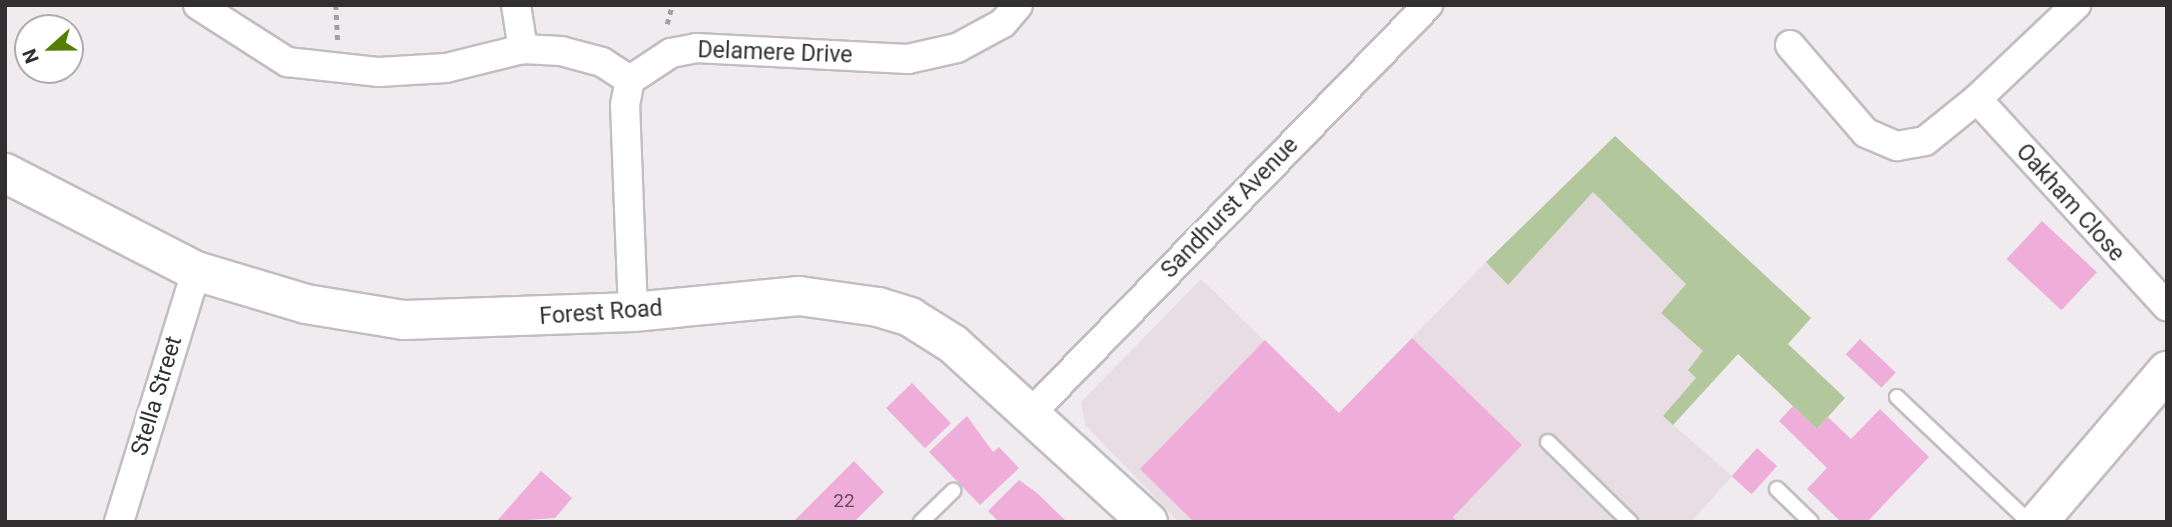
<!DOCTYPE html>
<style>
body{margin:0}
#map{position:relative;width:2172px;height:527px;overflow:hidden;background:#f0ebee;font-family:Roboto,sans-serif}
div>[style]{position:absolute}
.built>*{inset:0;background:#e9dde4}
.green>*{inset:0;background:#b2c79c}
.building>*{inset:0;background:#efaeda;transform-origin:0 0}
.path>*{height:4.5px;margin-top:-2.25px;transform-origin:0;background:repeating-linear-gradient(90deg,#a3a0a2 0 5px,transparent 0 10px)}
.roads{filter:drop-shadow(2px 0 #c2bdc0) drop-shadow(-2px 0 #c2bdc0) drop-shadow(0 2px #c2bdc0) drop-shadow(0 -2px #c2bdc0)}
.service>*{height:14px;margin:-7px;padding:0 7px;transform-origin:7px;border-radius:7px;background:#fff}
.minor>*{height:28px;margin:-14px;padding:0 14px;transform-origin:14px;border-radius:14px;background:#fff}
.secondary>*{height:38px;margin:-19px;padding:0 19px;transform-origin:19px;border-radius:19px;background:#fff}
.trunk>*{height:38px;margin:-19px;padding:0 19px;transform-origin:19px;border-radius:19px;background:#fff}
span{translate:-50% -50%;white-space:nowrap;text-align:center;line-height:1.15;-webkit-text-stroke:7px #fff;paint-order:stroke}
.number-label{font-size:19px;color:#604f5a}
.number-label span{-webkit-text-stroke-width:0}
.street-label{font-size:23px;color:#312f30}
.frame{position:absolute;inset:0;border:7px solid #312f30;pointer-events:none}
.north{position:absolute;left:14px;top:14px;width:70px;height:70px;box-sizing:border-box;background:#fff;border:2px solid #adacac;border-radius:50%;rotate:249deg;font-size:19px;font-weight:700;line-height:28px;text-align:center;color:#312f30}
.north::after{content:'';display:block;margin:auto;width:24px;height:32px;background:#557f01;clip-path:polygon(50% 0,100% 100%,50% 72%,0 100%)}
</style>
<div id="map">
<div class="built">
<div style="clip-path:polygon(1593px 192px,1686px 284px,1703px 351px,1697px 378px,1663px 416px,1732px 476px,1691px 522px,1179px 522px,1085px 425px,1081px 402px,1201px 279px,1339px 413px,1486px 262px,1508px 284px)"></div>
</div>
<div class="green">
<div style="clip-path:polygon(1615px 136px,1811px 318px,1788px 344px,1845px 398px,1817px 429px,1738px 354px,1673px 425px,1663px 416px,1696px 378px,1688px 370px,1703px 351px,1661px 313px,1686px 284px,1593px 192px,1508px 285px,1486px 262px)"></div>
</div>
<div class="building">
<div style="left:2042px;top:221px;width:75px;height:52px;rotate:43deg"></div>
<div style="clip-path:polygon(1412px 338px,1522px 445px,1453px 517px,1457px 522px,1194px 522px,1140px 469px,1265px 340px,1339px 413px)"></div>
<div style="left:1860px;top:339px;width:49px;height:21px;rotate:43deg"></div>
<div style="left:912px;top:383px;width:56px;height:36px;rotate:46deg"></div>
<div style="clip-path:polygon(1793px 406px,1817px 429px,1828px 417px,1851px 439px,1880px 409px,1929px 457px,1867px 522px,1841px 522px,1807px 489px,1827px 468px,1779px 421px)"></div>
<div style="clip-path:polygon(967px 416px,993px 452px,999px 447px,1019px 468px,980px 505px,929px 452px)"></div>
<div style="left:1757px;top:448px;width:27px;height:38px;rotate:42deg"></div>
<div style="clip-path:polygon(854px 461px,884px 492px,854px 522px,793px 522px)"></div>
<div style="clip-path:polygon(541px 471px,572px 498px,555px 518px,496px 522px)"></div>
<div style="clip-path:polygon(1019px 480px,1037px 493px,1067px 522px,999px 522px,988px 511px)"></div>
</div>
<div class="path">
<div style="left:336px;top:5px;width:36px;rotate:87deg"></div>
<div style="left:667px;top:24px;width:20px;rotate:-75deg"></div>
</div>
<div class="roads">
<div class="service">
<div style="left:1897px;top:397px;width:182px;rotate:43.4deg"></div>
<div style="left:1548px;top:442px;width:115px;rotate:44.3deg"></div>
<div style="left:1777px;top:489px;width:47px;rotate:44.1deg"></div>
<div style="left:921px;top:522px;width:45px;rotate:-44.1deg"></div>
</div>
<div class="minor">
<div style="left:198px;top:5px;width:106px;rotate:32.6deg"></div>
<div style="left:287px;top:62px;width:93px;rotate:6.2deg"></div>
<div style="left:379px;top:72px;width:67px;rotate:-3.4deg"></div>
<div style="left:446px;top:68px;width:79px;rotate:-13.9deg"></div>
<div style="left:523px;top:49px;width:38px;rotate:3deg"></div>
<div style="left:561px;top:51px;width:42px;rotate:15deg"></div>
<div style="left:602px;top:62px;width:33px;rotate:33deg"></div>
<div style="left:516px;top:5px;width:45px;rotate:81deg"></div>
<div style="left:1790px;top:45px;width:116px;rotate:49.2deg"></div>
<div style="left:1866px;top:133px;width:34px;rotate:23deg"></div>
<div style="left:1897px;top:146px;width:28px;rotate:-10deg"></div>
<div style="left:1925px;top:141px;width:67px;rotate:-38.9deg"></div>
<div style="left:1977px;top:99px;width:281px;rotate:47.5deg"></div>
<div style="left:1977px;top:99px;width:137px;rotate:-43.5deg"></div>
<div style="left:633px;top:312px;width:207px;rotate:-92.2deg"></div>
<div style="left:625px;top:105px;width:25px;rotate:-79deg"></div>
<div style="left:630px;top:80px;width:49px;rotate:-33.4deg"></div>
<div style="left:671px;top:53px;width:25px;rotate:-11deg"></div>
<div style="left:696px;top:48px;width:212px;rotate:3deg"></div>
<div style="left:908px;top:59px;width:50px;rotate:-12.7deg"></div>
<div style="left:957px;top:48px;width:52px;rotate:-28.5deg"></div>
<div style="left:1003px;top:23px;width:23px;rotate:-50deg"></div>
<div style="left:1032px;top:412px;width:568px;rotate:-45.78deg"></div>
<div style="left:119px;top:522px;width:263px;rotate:-72.9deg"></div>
</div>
<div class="secondary">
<div style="left:5px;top:173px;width:215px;rotate:27.2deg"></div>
<div style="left:196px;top:271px;width:115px;rotate:16.7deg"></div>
<div style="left:306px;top:304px;width:99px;rotate:9.3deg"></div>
<div style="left:404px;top:320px;width:229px;rotate:-2deg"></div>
<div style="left:633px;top:312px;width:167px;rotate:-5.5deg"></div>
<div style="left:799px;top:296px;width:80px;rotate:7.9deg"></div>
<div style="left:878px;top:307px;width:34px;rotate:17deg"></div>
<div style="left:910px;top:317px;width:51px;rotate:32.1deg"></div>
<div style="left:953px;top:344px;width:264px;rotate:42.4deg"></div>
</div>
<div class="trunk">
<div style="left:2038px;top:522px;width:199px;rotate:-49.5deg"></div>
</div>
</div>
<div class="number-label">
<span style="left:844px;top:501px">22</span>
</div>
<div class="street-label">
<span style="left:775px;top:53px;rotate:2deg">Delamere Drive</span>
<span style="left:2070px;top:203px;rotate:48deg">Oakham Close</span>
<span style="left:1230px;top:208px;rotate:-46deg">Sandhurst Avenue</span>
<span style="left:601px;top:313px;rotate:-4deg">Forest Road</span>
<span style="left:157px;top:396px;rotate:-73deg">Stella Street</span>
</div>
<div class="frame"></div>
<div class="north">N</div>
</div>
